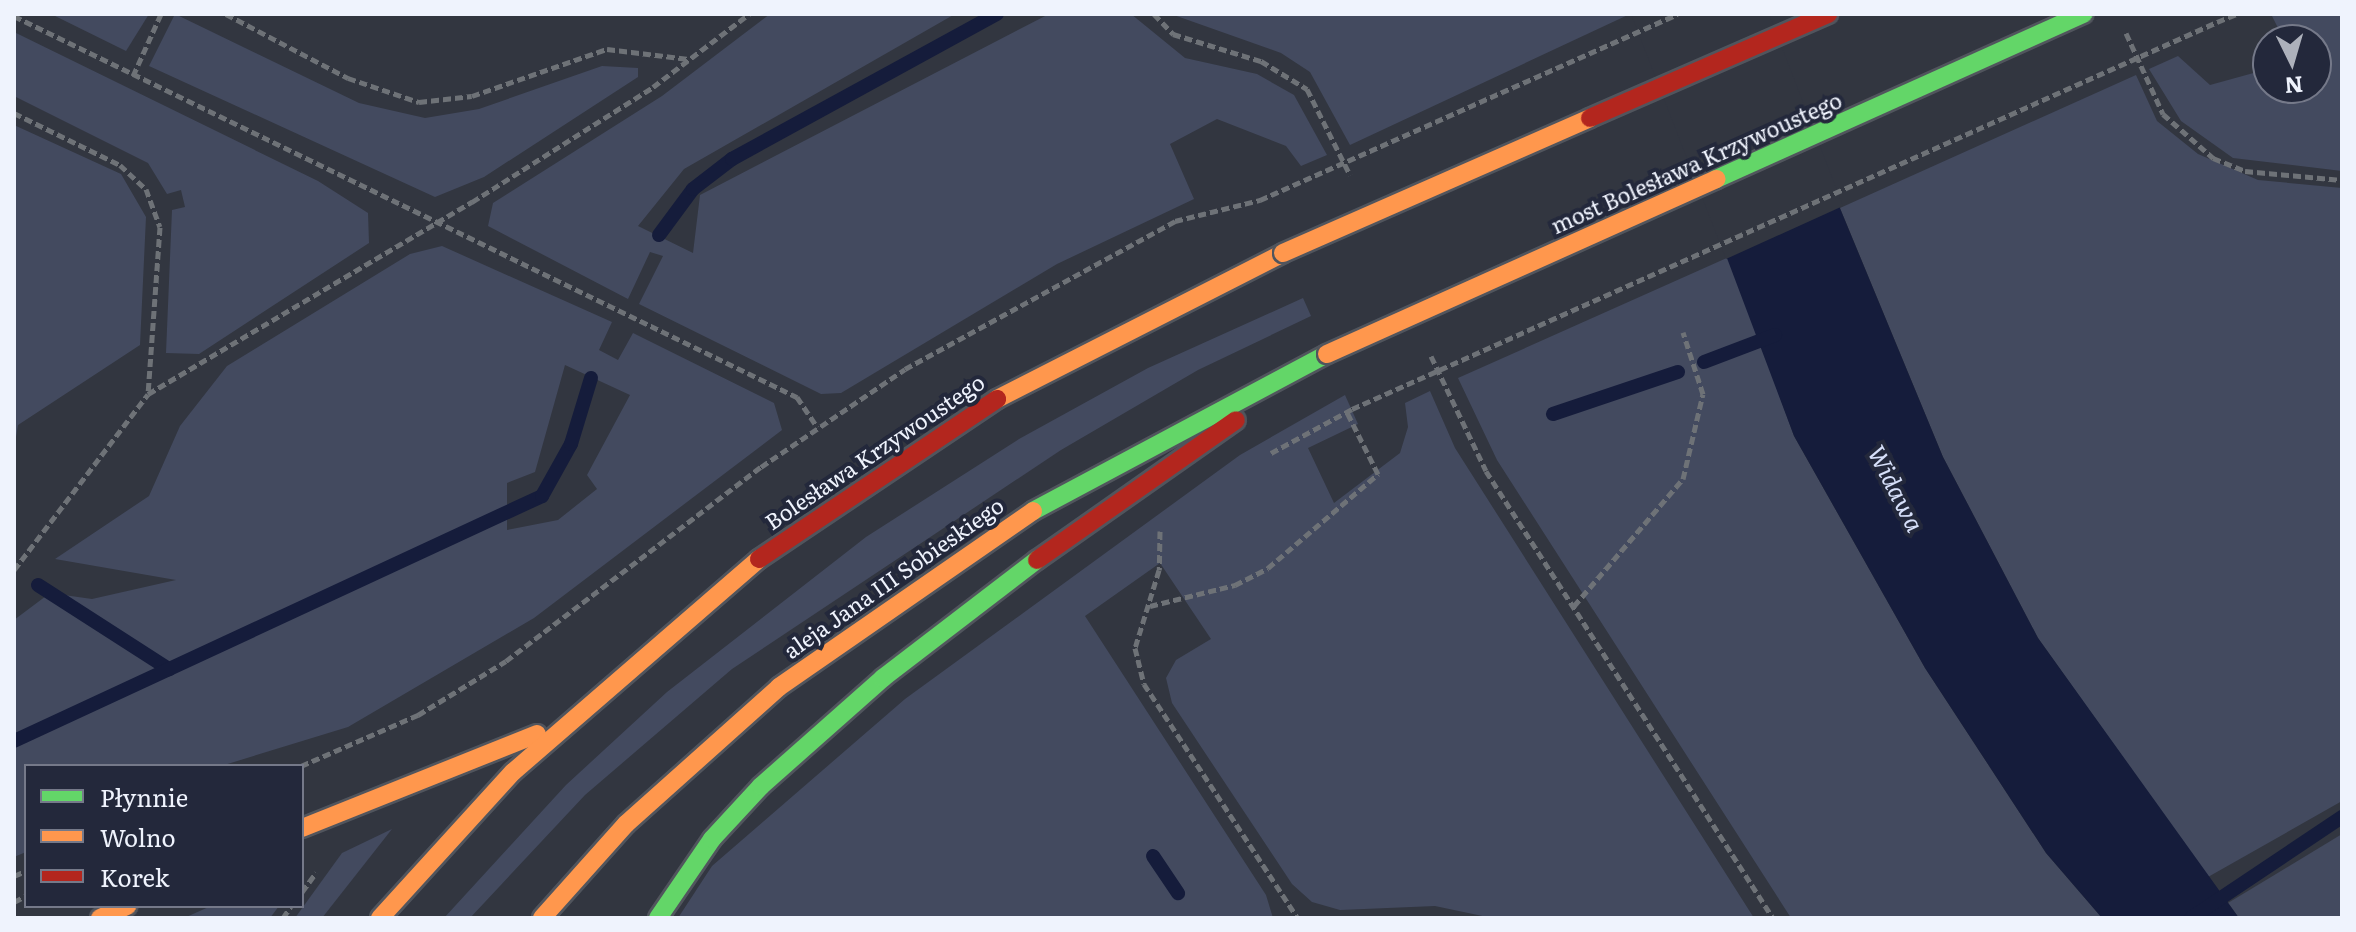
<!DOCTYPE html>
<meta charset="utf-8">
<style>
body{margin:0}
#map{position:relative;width:2356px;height:932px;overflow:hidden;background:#323640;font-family:Literata,serif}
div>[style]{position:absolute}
.green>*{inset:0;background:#434a5f}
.water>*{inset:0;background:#151c3b}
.pier>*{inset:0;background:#323640}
.stream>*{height:14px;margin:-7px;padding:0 7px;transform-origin:7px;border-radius:7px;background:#151c3b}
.path>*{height:5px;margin-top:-2.5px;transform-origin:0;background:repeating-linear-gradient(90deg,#6e7277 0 8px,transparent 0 12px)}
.roads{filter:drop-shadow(2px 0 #51555d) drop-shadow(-2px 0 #51555d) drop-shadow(0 2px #51555d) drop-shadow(0 -2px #51555d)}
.fast>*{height:18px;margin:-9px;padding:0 9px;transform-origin:9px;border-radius:9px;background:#63d668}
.slow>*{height:18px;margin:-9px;padding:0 9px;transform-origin:9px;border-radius:9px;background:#ff974d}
.jam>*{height:18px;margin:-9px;padding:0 9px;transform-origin:9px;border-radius:9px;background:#b3261e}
.path-bridge>*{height:5px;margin-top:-2.5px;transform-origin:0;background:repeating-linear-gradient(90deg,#6e7277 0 8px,transparent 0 12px)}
.bridges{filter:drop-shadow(2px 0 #51555d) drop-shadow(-2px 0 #51555d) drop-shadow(0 2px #51555d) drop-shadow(0 -2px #51555d)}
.fast-bridge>*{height:18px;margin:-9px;padding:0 9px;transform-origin:9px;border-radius:9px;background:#63d668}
.slow-bridge>*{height:18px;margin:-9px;padding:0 9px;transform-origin:9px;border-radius:9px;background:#ff974d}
.jam-bridge>*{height:18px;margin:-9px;padding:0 9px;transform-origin:9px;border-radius:9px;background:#b3261e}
span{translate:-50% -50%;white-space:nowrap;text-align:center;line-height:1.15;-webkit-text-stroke:8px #23283b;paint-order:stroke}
.street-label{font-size:22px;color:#eff3fd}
.water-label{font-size:24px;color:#d7e0fa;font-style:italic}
.frame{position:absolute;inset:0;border:16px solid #eff3fd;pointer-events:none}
.legend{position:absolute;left:24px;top:764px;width:280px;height:144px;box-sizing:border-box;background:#23283b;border:2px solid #757989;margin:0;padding:10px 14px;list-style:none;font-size:24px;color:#eff3fd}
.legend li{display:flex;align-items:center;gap:16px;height:40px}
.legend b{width:40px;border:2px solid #757989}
.north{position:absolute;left:2252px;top:24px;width:80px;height:80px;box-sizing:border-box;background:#23283b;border:2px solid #757989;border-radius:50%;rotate:175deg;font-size:22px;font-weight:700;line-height:32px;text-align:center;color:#eff3fd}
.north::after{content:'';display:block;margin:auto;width:28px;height:36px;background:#adb1bb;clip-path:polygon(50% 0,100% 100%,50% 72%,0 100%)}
</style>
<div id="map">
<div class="green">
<div style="clip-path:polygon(51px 14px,149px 14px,126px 51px)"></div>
<div style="clip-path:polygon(175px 14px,359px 103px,425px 118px,479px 109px,602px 66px,638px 68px,638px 77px,484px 177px,435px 197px,149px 66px)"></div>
<div style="clip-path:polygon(770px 14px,955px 14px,684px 169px,638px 226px,693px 253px,700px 195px,1049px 14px,1131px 14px,1185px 58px,1257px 74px,1294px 95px,1327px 155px,1301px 166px,1286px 146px,1217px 119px,1170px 144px,1194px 199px,1057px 264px,841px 393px,821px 394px,639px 304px,663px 256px,650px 252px,628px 299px,488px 226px,493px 203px,662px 96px)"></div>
<div style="clip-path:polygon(1171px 14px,1630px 14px,1350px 145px,1310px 72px,1281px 53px)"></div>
<div style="clip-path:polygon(2271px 14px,2342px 14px,2342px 171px,2233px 158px,2181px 121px,2149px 69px,2178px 56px,2210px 85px,2268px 69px,2268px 88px,2316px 88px,2316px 40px,2284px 40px)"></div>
<div style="clip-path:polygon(14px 32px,318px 181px,368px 213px,369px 243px,199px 354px,166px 353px,172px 210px,185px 207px,181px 190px,167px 194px,148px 163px,14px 96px)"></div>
<div style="clip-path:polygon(2136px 75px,2157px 121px,2198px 154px,2258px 180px,2342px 188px,2342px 801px,2208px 877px,2038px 638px,1943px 457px,1840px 208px)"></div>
<div style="clip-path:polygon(14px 125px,121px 174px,146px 217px,140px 345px,18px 425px,14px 449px)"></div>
<div style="clip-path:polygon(evenodd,442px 246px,612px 322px,599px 350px,618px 360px,633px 333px,774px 403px,782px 430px,534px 618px,348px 727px,221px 766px,26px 766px,26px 852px,14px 857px,14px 620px,50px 593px,92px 599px,176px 580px,55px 559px,149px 496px,180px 426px,227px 366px,410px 254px,442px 246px,565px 365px,630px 395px,587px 475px,597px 489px,558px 520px,507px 530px,507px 483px,535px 472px,565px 365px)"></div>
<div style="clip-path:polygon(1729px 257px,1794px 436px,1925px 668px,2046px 853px,2102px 918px,1791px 918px,1497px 460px,1458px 378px)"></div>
<div style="clip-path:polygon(1303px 298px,1311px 316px,1198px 370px,1061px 450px,732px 669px,585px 795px,470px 918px,444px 918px,566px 785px,667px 692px,866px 537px,1019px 439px,1148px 368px)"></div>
<div style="clip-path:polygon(1430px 391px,1455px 448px,1754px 918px,1492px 918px,1435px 906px,1340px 910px,1312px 902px,1292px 884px,1172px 703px,1166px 678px,1176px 660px,1211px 639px,1160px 563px,1085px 616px,1266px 895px,1273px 918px,678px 918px,712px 866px,905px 699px,1240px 455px,1345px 395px,1358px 424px,1308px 448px,1334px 503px,1400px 453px,1408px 427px,1405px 403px)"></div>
<div style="clip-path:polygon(392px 829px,322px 918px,295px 918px,342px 853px)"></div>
<div style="clip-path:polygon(2342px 834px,2342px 918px,2239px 918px,2228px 903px)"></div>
<div style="clip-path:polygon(211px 906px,279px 906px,270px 918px,184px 918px)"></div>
</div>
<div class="water">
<div style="clip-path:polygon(1635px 14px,1779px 61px,1943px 457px,2038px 638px,2239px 918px,2102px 918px,2046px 853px,1925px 668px,1794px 436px)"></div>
</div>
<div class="pier">
<div style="clip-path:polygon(1631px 14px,1769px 14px,1843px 206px,1726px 259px)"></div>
</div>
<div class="stream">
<div style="left:659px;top:235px;width:57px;rotate:-53.5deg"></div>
<div style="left:693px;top:189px;width:49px;rotate:-37.6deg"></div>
<div style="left:732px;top:159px;width:302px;rotate:-28.7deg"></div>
<div style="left:1704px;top:362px;width:76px;rotate:-20.8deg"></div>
<div style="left:1553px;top:414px;width:132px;rotate:-18.6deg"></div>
<div style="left:38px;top:585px;width:156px;rotate:32.7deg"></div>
<div style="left:14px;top:741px;width:582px;rotate:-24.89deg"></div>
<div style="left:542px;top:496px;width:60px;rotate:-60.9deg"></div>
<div style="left:571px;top:444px;width:69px;rotate:-73.1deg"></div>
<div style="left:1153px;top:856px;width:45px;rotate:56deg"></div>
<div style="left:2191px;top:918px;width:182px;rotate:-33.8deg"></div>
</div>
<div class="path">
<div style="left:226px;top:14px;width:138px;rotate:27.7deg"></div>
<div style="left:348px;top:78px;width:75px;rotate:18.7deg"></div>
<div style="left:419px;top:102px;width:53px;rotate:-6.5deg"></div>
<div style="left:472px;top:96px;width:143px;rotate:-19.2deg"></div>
<div style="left:607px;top:49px;width:82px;rotate:7deg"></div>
<div style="left:1154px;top:14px;width:28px;rotate:46deg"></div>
<div style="left:1173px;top:34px;width:92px;rotate:17.1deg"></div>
<div style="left:1261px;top:61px;width:54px;rotate:31.3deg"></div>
<div style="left:1307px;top:89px;width:96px;rotate:63.4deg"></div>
<div style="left:14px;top:16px;width:871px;rotate:25.95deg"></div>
<div style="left:797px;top:397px;width:36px;rotate:56deg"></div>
<div style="left:2217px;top:22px;width:22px;rotate:-22deg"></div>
<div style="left:2126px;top:33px;width:89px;rotate:65.4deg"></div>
<div style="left:2163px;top:114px;width:67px;rotate:41.3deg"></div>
<div style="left:2213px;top:158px;width:35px;rotate:22deg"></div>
<div style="left:2245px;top:171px;width:97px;rotate:5.3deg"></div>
<div style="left:133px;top:76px;width:68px;rotate:-65.7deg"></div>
<div style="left:14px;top:113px;width:118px;rotate:26.1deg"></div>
<div style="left:120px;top:165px;width:35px;rotate:43deg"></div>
<div style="left:146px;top:189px;width:40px;rotate:69.8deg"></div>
<div style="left:160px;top:227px;width:166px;rotate:94.1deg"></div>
<div style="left:1431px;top:356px;width:127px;rotate:64.4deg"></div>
<div style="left:1486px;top:471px;width:531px;rotate:57.3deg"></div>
<div style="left:1271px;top:453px;width:92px;rotate:-28.5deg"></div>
<div style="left:1160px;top:531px;width:39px;rotate:91deg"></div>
<div style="left:1159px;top:570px;width:82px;rotate:107.1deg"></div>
<div style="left:1135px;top:648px;width:37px;rotate:76deg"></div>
<div style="left:1144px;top:684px;width:280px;rotate:56.7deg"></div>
<div style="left:14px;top:570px;width:221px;rotate:-52.7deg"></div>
<div style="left:148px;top:394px;width:377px;rotate:-30.7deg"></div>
<div style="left:472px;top:202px;width:214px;rotate:-32.4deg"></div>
<div style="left:653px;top:87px;width:121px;rotate:-37.2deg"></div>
<div style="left:1150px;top:606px;width:88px;rotate:-13.9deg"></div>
<div style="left:1235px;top:585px;width:37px;rotate:-27deg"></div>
<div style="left:1268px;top:568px;width:145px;rotate:-40.5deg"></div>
<div style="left:1378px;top:474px;width:69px;rotate:-116.6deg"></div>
<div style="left:1574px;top:606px;width:167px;rotate:-49.4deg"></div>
<div style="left:1683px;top:479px;width:87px;rotate:-76.8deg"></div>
<div style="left:1703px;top:394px;width:65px;rotate:-107.9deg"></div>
<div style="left:301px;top:766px;width:128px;rotate:-23.6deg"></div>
<div style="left:418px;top:715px;width:103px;rotate:-31.5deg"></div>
<div style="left:506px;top:661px;width:320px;rotate:-37.3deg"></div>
<div style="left:761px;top:467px;width:174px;rotate:-34.2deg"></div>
<div style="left:905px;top:369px;width:308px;rotate:-28.7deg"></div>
<div style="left:1175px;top:221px;width:88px;rotate:-13.9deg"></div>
<div style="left:14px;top:876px;width:13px;rotate:-23deg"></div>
<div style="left:302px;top:892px;width:24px;rotate:-54deg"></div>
<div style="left:14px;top:902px;width:13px;rotate:-27deg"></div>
<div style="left:283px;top:918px;width:14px;rotate:-56deg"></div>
</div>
<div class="roads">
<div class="fast">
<div style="left:1033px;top:511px;width:333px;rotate:-28.1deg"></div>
<div style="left:658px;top:918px;width:96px;rotate:-55.6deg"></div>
<div style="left:712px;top:839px;width:72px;rotate:-47.2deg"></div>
<div style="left:761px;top:786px;width:163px;rotate:-41.5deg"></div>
<div style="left:883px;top:678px;width:194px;rotate:-37.5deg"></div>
</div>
<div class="slow">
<div style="left:997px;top:399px;width:321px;rotate:-27deg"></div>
<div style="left:302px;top:828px;width:253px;rotate:-21.8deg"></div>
<div style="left:100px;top:918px;width:30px;rotate:-24deg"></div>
<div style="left:380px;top:918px;width:197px;rotate:-47.7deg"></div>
<div style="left:513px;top:772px;width:325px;rotate:-40.9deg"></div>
<div style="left:542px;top:918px;width:126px;rotate:-48.2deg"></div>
<div style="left:626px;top:824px;width:205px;rotate:-41.8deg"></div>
<div style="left:779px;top:687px;width:309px;rotate:-34.7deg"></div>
</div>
<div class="jam">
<div style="left:759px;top:559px;width:287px;rotate:-33.9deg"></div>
<div style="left:1037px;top:560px;width:243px;rotate:-35.1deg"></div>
</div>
</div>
<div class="path-bridge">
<div style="left:1260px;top:200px;width:457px;rotate:-24deg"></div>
<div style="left:1352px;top:409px;width:948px;rotate:-24.1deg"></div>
</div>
<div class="bridges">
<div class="fast-bridge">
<div style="left:1716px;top:179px;width:403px;rotate:-24.2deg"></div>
</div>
<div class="slow-bridge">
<div style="left:1283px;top:253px;width:335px;rotate:-23.7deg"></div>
<div style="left:1327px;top:354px;width:427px;rotate:-24.2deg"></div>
</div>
<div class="jam-bridge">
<div style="left:1590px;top:118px;width:260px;rotate:-23.6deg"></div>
</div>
</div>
<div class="street-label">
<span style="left:1696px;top:162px;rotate:-24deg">most Bolesława Krzywoustego</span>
<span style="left:874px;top:451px;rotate:-34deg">Bolesława Krzywoustego</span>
<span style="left:893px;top:577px;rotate:-35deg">aleja Jana III Sobieskiego</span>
</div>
<div class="water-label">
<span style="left:1897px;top:488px;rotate:63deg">Widawa</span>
</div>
<div class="frame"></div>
<ul class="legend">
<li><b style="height:10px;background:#63d668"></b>Płynnie</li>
<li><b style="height:10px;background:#ff974d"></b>Wolno</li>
<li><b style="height:10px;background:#b3261e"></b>Korek</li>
</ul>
<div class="north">N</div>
</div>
